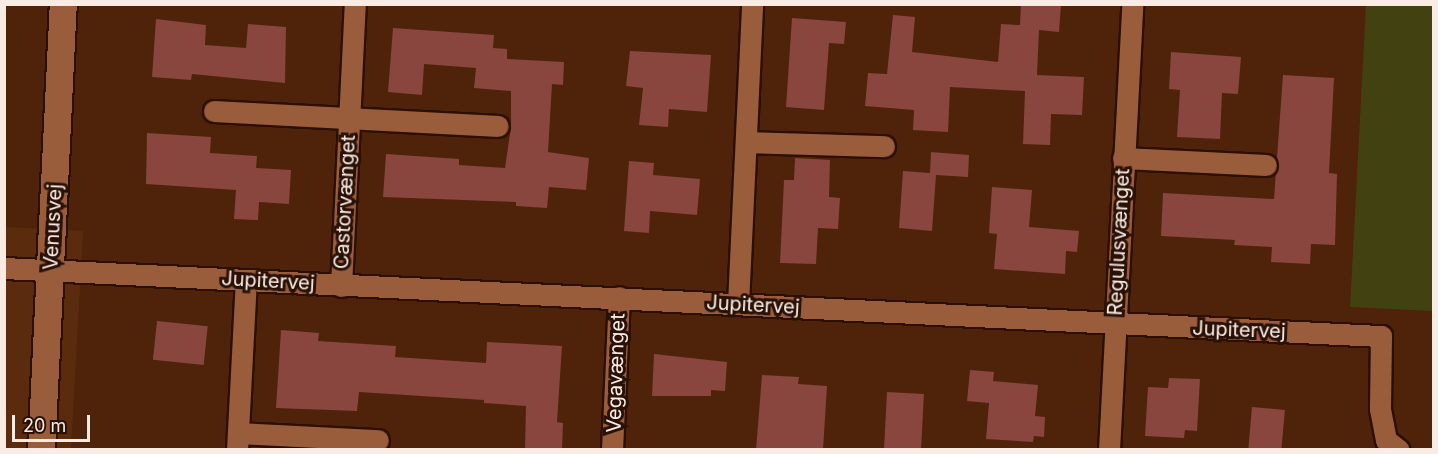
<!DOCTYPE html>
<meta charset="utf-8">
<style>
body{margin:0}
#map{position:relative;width:1438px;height:454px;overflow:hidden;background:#4e2309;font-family:Inter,sans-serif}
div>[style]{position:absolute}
.built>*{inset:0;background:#5b2b0d}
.green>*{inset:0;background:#424112}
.building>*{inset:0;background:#88463e;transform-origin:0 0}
.roads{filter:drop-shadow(2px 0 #2c0f01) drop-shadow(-2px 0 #2c0f01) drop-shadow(0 2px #2c0f01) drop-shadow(0 -2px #2c0f01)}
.minor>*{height:21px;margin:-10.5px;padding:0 10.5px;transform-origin:10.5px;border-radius:10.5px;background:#995d3c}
.tertiary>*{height:27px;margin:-13.5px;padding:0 13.5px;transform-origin:13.5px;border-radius:13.5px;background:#995d3c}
span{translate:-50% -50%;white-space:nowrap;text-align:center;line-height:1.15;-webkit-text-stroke:6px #291105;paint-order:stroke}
.street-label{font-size:20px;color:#faece5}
.frame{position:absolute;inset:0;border:6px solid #faece5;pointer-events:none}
.scale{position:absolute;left:12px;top:415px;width:78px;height:27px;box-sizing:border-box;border:3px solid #faece5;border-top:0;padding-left:8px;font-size:18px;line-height:21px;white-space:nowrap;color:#faece5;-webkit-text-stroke:4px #291105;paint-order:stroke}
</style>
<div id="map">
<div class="built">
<div style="clip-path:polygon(5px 227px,83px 231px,71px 449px,5px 450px)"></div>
</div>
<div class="green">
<div style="clip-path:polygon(1366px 5px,1433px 5px,1433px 311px,1350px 307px)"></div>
</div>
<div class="building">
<div style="clip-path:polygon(1021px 4px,1061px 4px,1059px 32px,1039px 30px,1037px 75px,1084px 77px,1082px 115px,1051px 114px,1050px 145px,1023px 144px,1025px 91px,950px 87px,948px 132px,913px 130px,914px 110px,865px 106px,868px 73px,887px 74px,893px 15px,915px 17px,912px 52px,998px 62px,1001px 24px,1020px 25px)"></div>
<div style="clip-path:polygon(792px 18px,846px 22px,844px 44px,829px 43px,824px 110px,786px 107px)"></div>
<div style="clip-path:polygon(156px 19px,206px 25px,205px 45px,246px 48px,248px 24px,286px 27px,285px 83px,192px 74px,191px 80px,152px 77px)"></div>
<div style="clip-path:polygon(393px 28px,494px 35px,493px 48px,507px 49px,507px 59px,564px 62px,563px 85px,552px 84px,548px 152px,589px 158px,586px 190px,549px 187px,547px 208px,516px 206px,516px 202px,383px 197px,386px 154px,459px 159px,459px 165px,505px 168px,511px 127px,511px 91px,474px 88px,476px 68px,424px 64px,422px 95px,388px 92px)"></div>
<div style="clip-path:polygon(630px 51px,711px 55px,707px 112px,669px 109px,668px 127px,639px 125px,643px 88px,626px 86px)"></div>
<div style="clip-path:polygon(1171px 52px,1241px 57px,1238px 94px,1222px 93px,1220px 139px,1177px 137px,1180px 90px,1169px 89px)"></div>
<div style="clip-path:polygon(1283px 75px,1334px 78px,1329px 173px,1337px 174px,1335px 245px,1311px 244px,1310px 264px,1271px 262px,1272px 247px,1234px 245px,1235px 240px,1161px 236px,1163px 193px,1274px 199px)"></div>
<div style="clip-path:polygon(147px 133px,211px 137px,210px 153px,257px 156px,256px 168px,291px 170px,289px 204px,259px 202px,258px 220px,234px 219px,236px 190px,146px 184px)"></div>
<div style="clip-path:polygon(931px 152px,969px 155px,968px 177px,936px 175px,932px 231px,899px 228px,903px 171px,930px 173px)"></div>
<div style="clip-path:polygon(795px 158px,830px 160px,829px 197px,840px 198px,838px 229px,818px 228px,816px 264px,780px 263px,784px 180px,794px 180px)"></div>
<div style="clip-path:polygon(629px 161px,654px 163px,653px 175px,700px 179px,697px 215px,650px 211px,649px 233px,624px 231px)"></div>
<div style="clip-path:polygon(992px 187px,1032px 190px,1029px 227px,1079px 231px,1077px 252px,1066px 251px,1065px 274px,994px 269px,997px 234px,989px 233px)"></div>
<div style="left:157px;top:321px;width:51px;height:39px;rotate:6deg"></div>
<div style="clip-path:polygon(281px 330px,319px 333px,318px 341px,396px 346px,395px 357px,486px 363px,487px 342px,562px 346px,557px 422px,563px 423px,562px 450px,525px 450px,526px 406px,484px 403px,484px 400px,359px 392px,357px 411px,276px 408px)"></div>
<div style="clip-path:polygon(654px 354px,727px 362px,725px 391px,711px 390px,711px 396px,652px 396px)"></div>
<div style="clip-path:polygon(970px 370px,994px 372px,993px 381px,1038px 385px,1035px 416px,1045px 417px,1044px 437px,1034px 436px,1033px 442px,986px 439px,989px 403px,967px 401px)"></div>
<div style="clip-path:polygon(762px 375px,799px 377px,798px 384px,827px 386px,823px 450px,756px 450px)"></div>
<div style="clip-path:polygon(1169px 378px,1200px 379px,1197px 431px,1185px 430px,1184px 438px,1145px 436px,1148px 387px,1168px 388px)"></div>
<div style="left:887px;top:392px;width:37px;height:58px;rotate:3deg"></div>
<div style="left:1252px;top:407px;width:33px;height:43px;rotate:5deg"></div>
</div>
<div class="roads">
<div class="minor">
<div style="left:214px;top:111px;width:284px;rotate:3deg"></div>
<div style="left:746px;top:142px;width:138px;rotate:1.7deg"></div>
<div style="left:1123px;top:158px;width:143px;rotate:2.8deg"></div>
<div style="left:4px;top:268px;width:1379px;rotate:2.83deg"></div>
<div style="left:1381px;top:336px;width:73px;rotate:90.8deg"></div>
<div style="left:1380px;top:409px;width:32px;rotate:79deg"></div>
<div style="left:1386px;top:440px;width:16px;rotate:38deg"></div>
<div style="left:341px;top:286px;width:282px;rotate:-87.2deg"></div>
<div style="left:738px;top:304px;width:300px;rotate:-87.3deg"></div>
<div style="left:238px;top:433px;width:140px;rotate:2.9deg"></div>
<div style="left:237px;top:450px;width:170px;rotate:-87deg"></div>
<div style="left:612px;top:450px;width:153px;rotate:-87.4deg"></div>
<div style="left:1109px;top:450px;width:447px;rotate:-87deg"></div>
</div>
<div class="tertiary">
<div style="left:41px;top:450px;width:447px;rotate:-87.2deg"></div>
</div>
</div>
<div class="street-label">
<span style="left:345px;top:202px;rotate:-87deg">Castorvænget</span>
<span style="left:53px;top:227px;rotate:-87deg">Venusvej</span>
<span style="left:1119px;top:242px;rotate:-87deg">Regulusvænget</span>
<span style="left:268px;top:281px;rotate:3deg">Jupitervej</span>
<span style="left:753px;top:305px;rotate:3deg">Jupitervej</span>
<span style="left:1239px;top:330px;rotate:2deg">Jupitervej</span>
<span style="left:616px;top:373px;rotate:-88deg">Vegavænget</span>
</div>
<div class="frame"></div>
<div class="scale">20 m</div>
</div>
